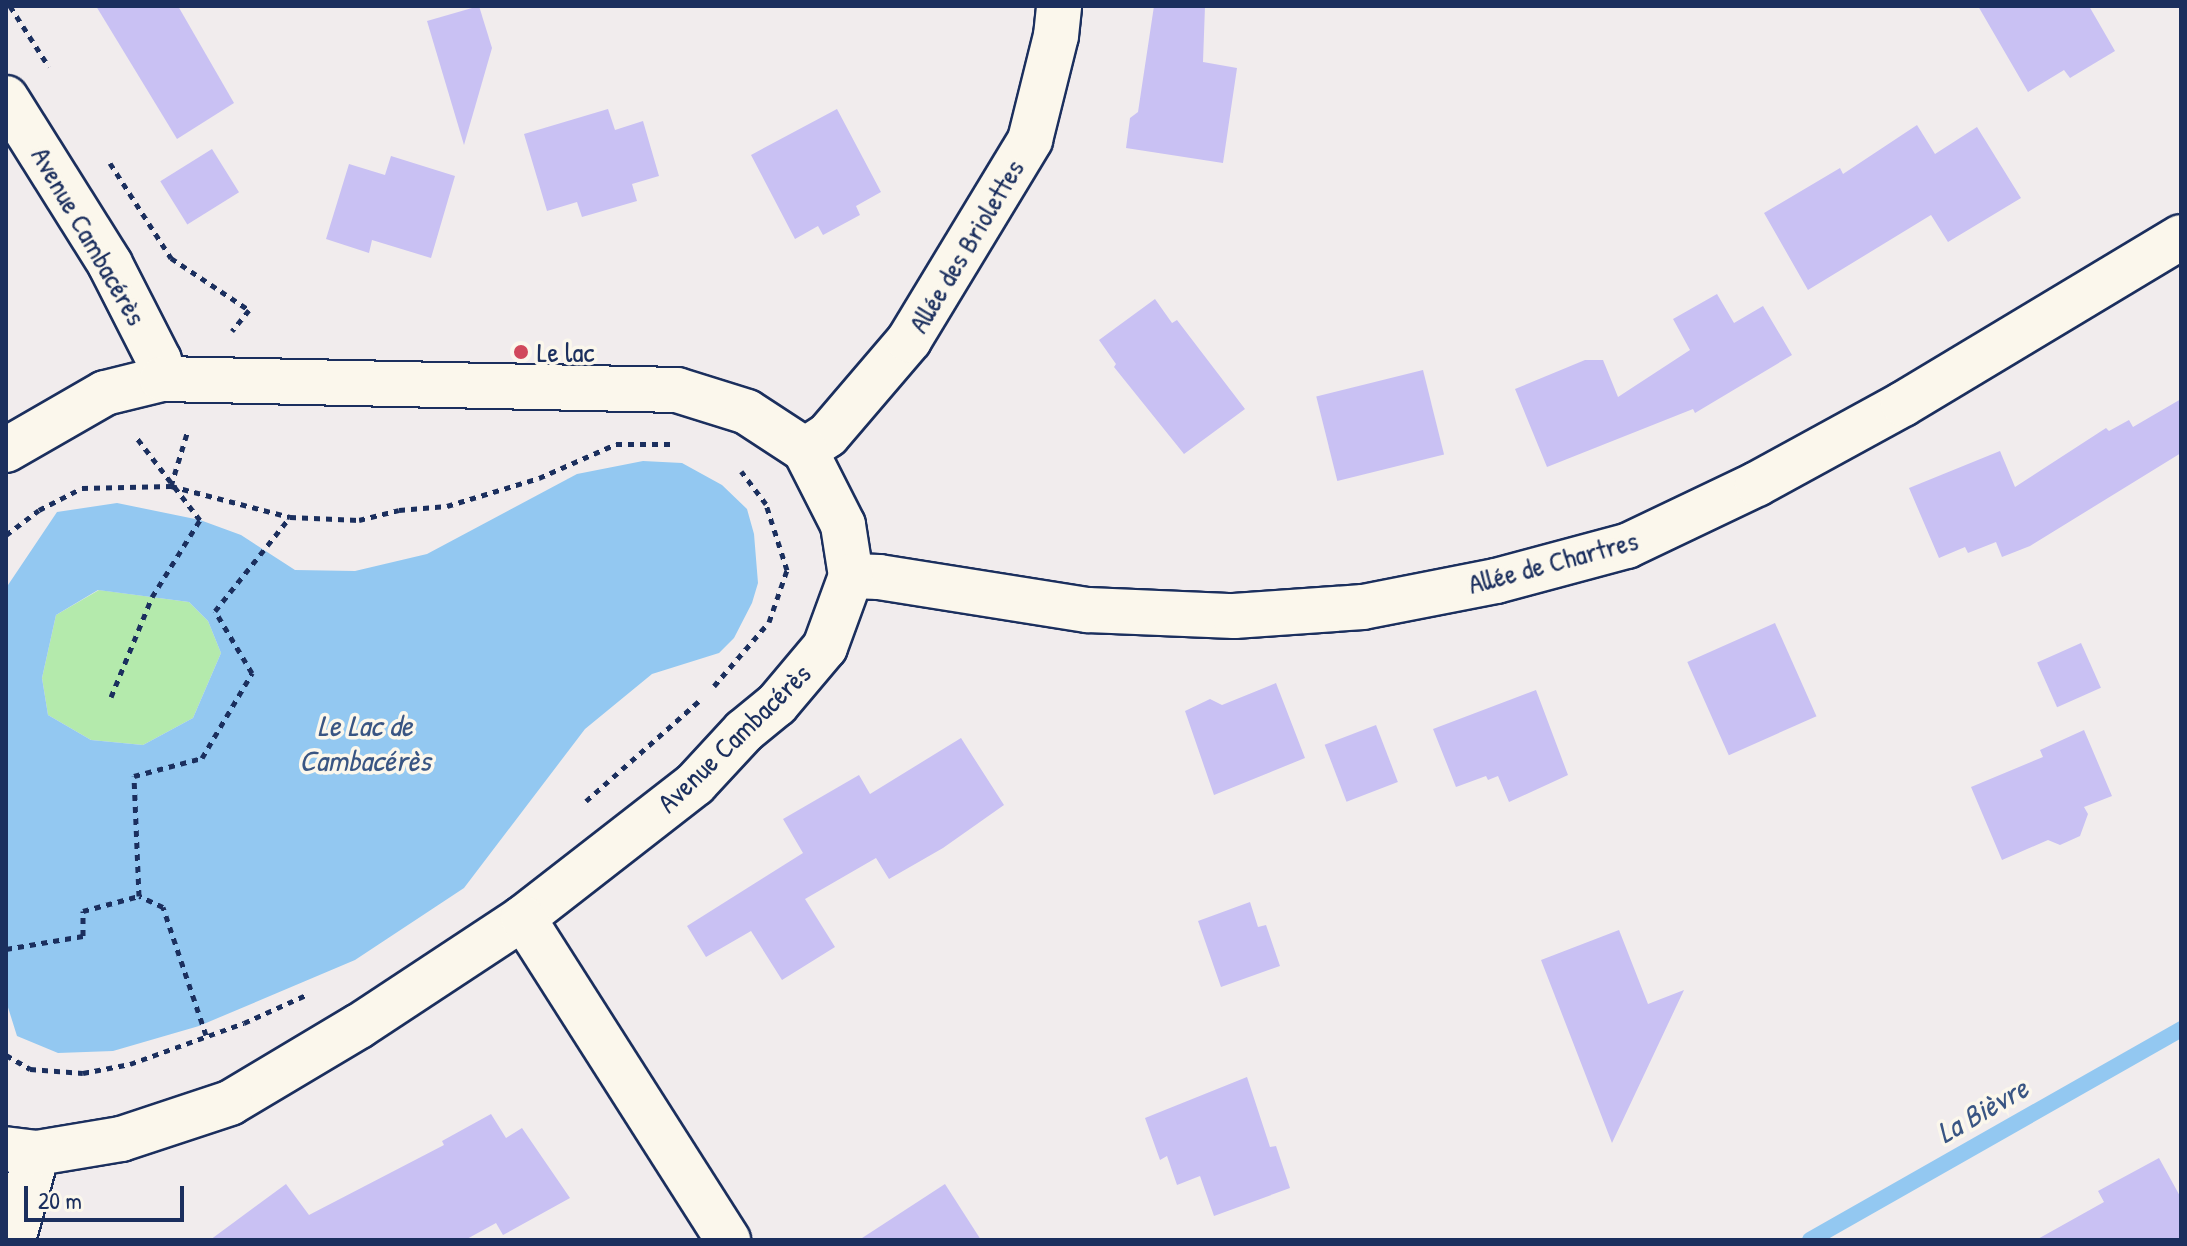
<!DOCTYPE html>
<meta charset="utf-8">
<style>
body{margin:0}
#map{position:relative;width:2187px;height:1246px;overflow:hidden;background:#f1eced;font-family:"Patrick Hand",sans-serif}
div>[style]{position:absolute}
.green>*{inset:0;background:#b4eaac}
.water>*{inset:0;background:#93c8f1}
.stream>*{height:16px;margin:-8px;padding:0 8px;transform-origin:8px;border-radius:8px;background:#93c8f1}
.building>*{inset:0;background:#c9c1f3;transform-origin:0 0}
.path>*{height:5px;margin-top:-2.5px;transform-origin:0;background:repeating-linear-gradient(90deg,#1b2f5e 0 6px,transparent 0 12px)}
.roads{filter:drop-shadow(2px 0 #1b2f5e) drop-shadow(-2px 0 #1b2f5e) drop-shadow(0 2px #1b2f5e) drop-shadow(0 -2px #1b2f5e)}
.minor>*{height:44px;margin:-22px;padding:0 22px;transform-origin:22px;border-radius:22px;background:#fbf7ec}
.tertiary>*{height:44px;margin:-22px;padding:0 22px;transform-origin:22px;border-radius:22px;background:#fbf7ec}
.dots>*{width:22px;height:22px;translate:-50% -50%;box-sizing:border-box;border:4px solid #fbf7ec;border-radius:50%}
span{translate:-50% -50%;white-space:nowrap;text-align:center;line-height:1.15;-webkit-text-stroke:7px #fbf7ec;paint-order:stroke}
.street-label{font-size:28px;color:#1b2f5e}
.poi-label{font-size:28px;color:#1b2f5e}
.left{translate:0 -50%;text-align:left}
.water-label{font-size:30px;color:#395583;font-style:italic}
.frame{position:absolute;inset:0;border:8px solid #1b2f5e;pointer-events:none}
.scale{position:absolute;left:24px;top:1186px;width:160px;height:36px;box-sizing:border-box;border:4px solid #1b2f5e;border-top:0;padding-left:10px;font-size:24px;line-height:28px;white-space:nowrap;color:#1b2f5e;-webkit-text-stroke:6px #fbf7ec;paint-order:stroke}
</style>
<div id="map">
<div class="green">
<div style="clip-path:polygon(99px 590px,189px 602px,208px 621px,221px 653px,193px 718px,143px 745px,91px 740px,48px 715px,42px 678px,56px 615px)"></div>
</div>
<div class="water">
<div style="clip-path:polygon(evenodd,643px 461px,682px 463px,722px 485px,747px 509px,754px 534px,758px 583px,752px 603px,734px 638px,719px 653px,652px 674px,585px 729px,464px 888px,355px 960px,199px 1026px,113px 1051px,58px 1053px,17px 1036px,6px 1001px,6px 588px,57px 512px,117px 503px,200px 520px,241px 535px,295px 570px,355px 571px,427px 554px,577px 474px,643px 461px,98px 590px,189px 602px,208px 621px,221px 653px,193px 718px,143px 745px,91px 740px,48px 715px,42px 678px,56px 615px,98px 590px)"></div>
</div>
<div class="stream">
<div style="left:1810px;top:1240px;width:427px;rotate:-29.6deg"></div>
</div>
<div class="building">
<div style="clip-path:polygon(96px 6px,178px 6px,234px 103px,177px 139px)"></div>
<div style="clip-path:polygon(479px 6px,492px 48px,464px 145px,427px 21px)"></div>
<div style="clip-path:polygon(1154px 6px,1205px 6px,1203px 62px,1237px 68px,1223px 163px,1126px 148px,1130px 118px,1138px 112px)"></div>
<div style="clip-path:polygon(1978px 6px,2089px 6px,2115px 51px,2070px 78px,2064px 70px,2028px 92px)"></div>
<div style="clip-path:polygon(608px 109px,615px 130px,643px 121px,659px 176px,632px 184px,637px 201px,582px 217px,577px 202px,547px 211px,524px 134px)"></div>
<div style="clip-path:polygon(837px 109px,881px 192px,856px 206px,860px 215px,823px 235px,818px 226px,795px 239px,751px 155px)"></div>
<div style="clip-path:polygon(1917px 125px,1935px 154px,1977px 127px,2021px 198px,1948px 242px,1931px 215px,1808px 290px,1764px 213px,1840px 168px,1843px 174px)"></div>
<div style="left:212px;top:149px;width:51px;height:61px;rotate:58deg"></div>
<div style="clip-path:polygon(391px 156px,455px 176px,431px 258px,372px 240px,369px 253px,326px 239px,349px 164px,385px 175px)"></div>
<div style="clip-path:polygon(1717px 294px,1734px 323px,1763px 306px,1792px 355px,1695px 413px,1693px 409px,1547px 467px,1515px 389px,1585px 360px,1603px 360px,1618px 397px,1690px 350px,1673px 319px)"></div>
<div style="clip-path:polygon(1155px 299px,1172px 323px,1177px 320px,1245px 409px,1184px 454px,1114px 367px,1116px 364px,1099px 340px)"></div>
<div style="left:1423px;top:370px;width:87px;height:110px;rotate:76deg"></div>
<div style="clip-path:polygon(2181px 399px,2181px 453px,2030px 546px,2002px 557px,1996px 542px,1968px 553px,1965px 547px,1939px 558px,1909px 488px,2000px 451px,2015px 487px,2106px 428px,2109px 431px,2129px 420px,2133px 427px)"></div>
<div style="left:1775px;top:623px;width:102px;height:96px;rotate:66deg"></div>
<div style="left:2081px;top:643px;width:49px;height:48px;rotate:66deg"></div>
<div style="clip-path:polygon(1276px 683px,1305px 758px,1214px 795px,1185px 711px,1210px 699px,1222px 705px)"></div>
<div style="clip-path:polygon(1536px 690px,1568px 775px,1509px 802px,1498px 776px,1488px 780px,1486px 776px,1456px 787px,1433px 729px)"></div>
<div style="left:1376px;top:725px;width:61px;height:55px;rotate:69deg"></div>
<div style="clip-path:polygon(2084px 730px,2112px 796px,2084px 807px,2088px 814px,2080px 836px,2060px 845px,2048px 840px,2002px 860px,1971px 787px,2043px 757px,2040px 750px)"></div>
<div style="clip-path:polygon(961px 738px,1004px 805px,943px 848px,889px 879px,876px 858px,805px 899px,835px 947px,782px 980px,751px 931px,706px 957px,687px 926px,803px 853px,783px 819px,859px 775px,870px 794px)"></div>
<div style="clip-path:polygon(1250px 902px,1258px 927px,1266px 925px,1280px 966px,1221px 987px,1198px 921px)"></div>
<div style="clip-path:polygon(1619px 930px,1648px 1004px,1684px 990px,1612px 1143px,1541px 960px)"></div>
<div style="clip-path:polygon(1247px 1077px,1270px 1147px,1276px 1146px,1290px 1188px,1214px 1216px,1200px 1176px,1177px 1185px,1167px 1156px,1160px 1160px,1145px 1118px)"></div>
<div style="clip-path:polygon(491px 1114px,506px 1138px,522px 1128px,570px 1198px,503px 1235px,496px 1223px,465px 1240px,210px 1240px,286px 1184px,309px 1215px,444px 1145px,442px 1141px)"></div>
<div style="clip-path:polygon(2159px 1158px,2181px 1198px,2181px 1240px,2036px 1240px,2104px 1202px,2098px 1191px)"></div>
<div style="clip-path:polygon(945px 1184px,981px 1240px,859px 1240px)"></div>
</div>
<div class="path">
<div style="left:10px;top:6px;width:72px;rotate:57.4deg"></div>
<div style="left:110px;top:163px;width:113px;rotate:57.3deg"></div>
<div style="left:171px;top:258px;width:94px;rotate:33.7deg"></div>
<div style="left:249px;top:310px;width:27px;rotate:129deg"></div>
<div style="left:171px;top:486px;width:59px;rotate:-73.1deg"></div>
<div style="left:6px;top:535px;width:41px;rotate:-37.1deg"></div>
<div style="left:39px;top:510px;width:48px;rotate:-27.1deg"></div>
<div style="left:82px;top:488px;width:89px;rotate:-1.3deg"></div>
<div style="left:171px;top:486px;width:123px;rotate:14.6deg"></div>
<div style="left:290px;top:517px;width:69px;rotate:2.5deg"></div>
<div style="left:359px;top:520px;width:41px;rotate:-14deg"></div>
<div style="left:399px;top:510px;width:48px;rotate:-4.8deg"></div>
<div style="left:447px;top:506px;width:96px;rotate:-16.9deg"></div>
<div style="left:539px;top:478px;width:84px;rotate:-23.8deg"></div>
<div style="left:616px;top:444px;width:58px"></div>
<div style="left:714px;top:686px;width:84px;rotate:-49.3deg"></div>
<div style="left:769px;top:622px;width:55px;rotate:-70.9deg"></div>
<div style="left:787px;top:570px;width:69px;rotate:-107.7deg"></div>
<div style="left:766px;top:504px;width:41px;rotate:-127.1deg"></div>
<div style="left:111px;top:697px;width:108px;rotate:-67.7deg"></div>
<div style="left:152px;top:597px;width:91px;rotate:-58.1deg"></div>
<div style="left:200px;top:520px;width:105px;rotate:-127.6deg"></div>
<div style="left:586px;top:801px;width:151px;rotate:-41.5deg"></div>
<div style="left:6px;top:949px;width:78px;rotate:-9.6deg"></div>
<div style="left:83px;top:936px;width:25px;rotate:-90deg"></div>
<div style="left:83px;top:911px;width:58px;rotate:-15deg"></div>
<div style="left:206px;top:1035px;width:135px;rotate:-108.6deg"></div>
<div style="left:163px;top:907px;width:26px;rotate:-155deg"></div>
<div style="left:139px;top:896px;width:120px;rotate:-92.4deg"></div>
<div style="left:134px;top:776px;width:70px;rotate:-14.8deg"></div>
<div style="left:202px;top:758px;width:99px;rotate:-59.5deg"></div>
<div style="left:252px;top:673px;width:72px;rotate:-120.8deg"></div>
<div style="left:215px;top:611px;width:120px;rotate:-51.4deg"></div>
<div style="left:6px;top:1055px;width:28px;rotate:30deg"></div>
<div style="left:30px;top:1069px;width:53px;rotate:4.3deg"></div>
<div style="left:83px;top:1073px;width:48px;rotate:-10.8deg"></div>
<div style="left:130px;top:1064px;width:121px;rotate:-19.8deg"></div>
<div style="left:244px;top:1023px;width:68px;rotate:-24.3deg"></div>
</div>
<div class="roads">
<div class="minor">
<div style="left:805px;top:450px;width:27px;rotate:-33deg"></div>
<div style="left:828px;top:435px;width:125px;rotate:-49.5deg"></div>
<div style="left:909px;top:340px;width:234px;rotate:-58.8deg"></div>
<div style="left:1030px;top:140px;width:107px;rotate:-76deg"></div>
<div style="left:1056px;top:36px;width:30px;rotate:-84deg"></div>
<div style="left:851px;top:576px;width:28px;rotate:2deg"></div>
<div style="left:879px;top:577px;width:212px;rotate:9deg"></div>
<div style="left:1088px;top:610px;width:146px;rotate:2.4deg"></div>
<div style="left:1234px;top:616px;width:129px;rotate:-4deg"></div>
<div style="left:1363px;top:607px;width:136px;rotate:-11.1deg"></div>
<div style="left:1496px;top:581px;width:136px;rotate:-15deg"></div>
<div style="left:1627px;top:546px;width:144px;rotate:-25.5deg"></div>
<div style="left:1757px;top:484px;width:166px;rotate:-28.7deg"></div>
<div style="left:1903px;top:404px;width:324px;rotate:-31deg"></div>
<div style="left:13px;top:1240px;width:90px;rotate:-74.6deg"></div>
</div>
<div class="tertiary">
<div style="left:6px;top:98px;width:196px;rotate:57.9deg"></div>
<div style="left:110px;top:264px;width:108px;rotate:63deg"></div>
<div style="left:159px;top:360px;width:19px;rotate:81deg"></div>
<div style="left:6px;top:450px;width:114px;rotate:-29.9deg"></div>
<div style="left:105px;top:393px;width:59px;rotate:-13.8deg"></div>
<div style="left:162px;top:379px;width:515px;rotate:1.22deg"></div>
<div style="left:677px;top:390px;width:73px;rotate:17.4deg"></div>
<div style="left:747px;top:412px;width:69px;rotate:33.2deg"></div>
<div style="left:805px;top:450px;width:84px;rotate:63.1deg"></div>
<div style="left:843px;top:525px;width:52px;rotate:81.1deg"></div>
<div style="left:851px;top:576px;width:76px;rotate:110.1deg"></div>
<div style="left:825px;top:647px;width:75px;rotate:130.1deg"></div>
<div style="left:777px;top:704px;width:43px;rotate:140.7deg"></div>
<div style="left:744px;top:731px;width:72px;rotate:132.8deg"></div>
<div style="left:695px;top:784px;width:218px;rotate:142.1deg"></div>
<div style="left:523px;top:918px;width:196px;rotate:146.6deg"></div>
<div style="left:359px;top:1026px;width:150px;rotate:149.2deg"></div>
<div style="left:230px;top:1103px;width:115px;rotate:161.7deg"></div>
<div style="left:121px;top:1139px;width:85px;rotate:170.5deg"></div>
<div style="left:37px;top:1153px;width:31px;rotate:-173deg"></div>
<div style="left:523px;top:918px;width:382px;rotate:57.5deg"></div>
</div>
</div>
<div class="dots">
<div style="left:521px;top:352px;background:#d1495b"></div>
</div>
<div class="street-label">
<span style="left:89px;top:236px;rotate:60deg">Avenue Cambacérès</span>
<span style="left:966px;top:246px;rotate:-59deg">Allée des Briolettes</span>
<span style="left:1553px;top:562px;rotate:-15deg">Allée de Chartres</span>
<span style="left:734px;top:738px;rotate:-44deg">Avenue Cambacérès</span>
</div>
<div class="poi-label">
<span class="left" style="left:537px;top:352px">Le lac</span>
</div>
<div class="water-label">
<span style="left:365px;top:742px">Le Lac de<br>Cambacérès</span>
<span style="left:1982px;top:1110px;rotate:-30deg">La Bièvre</span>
</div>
<div class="frame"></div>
<div class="scale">20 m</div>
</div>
